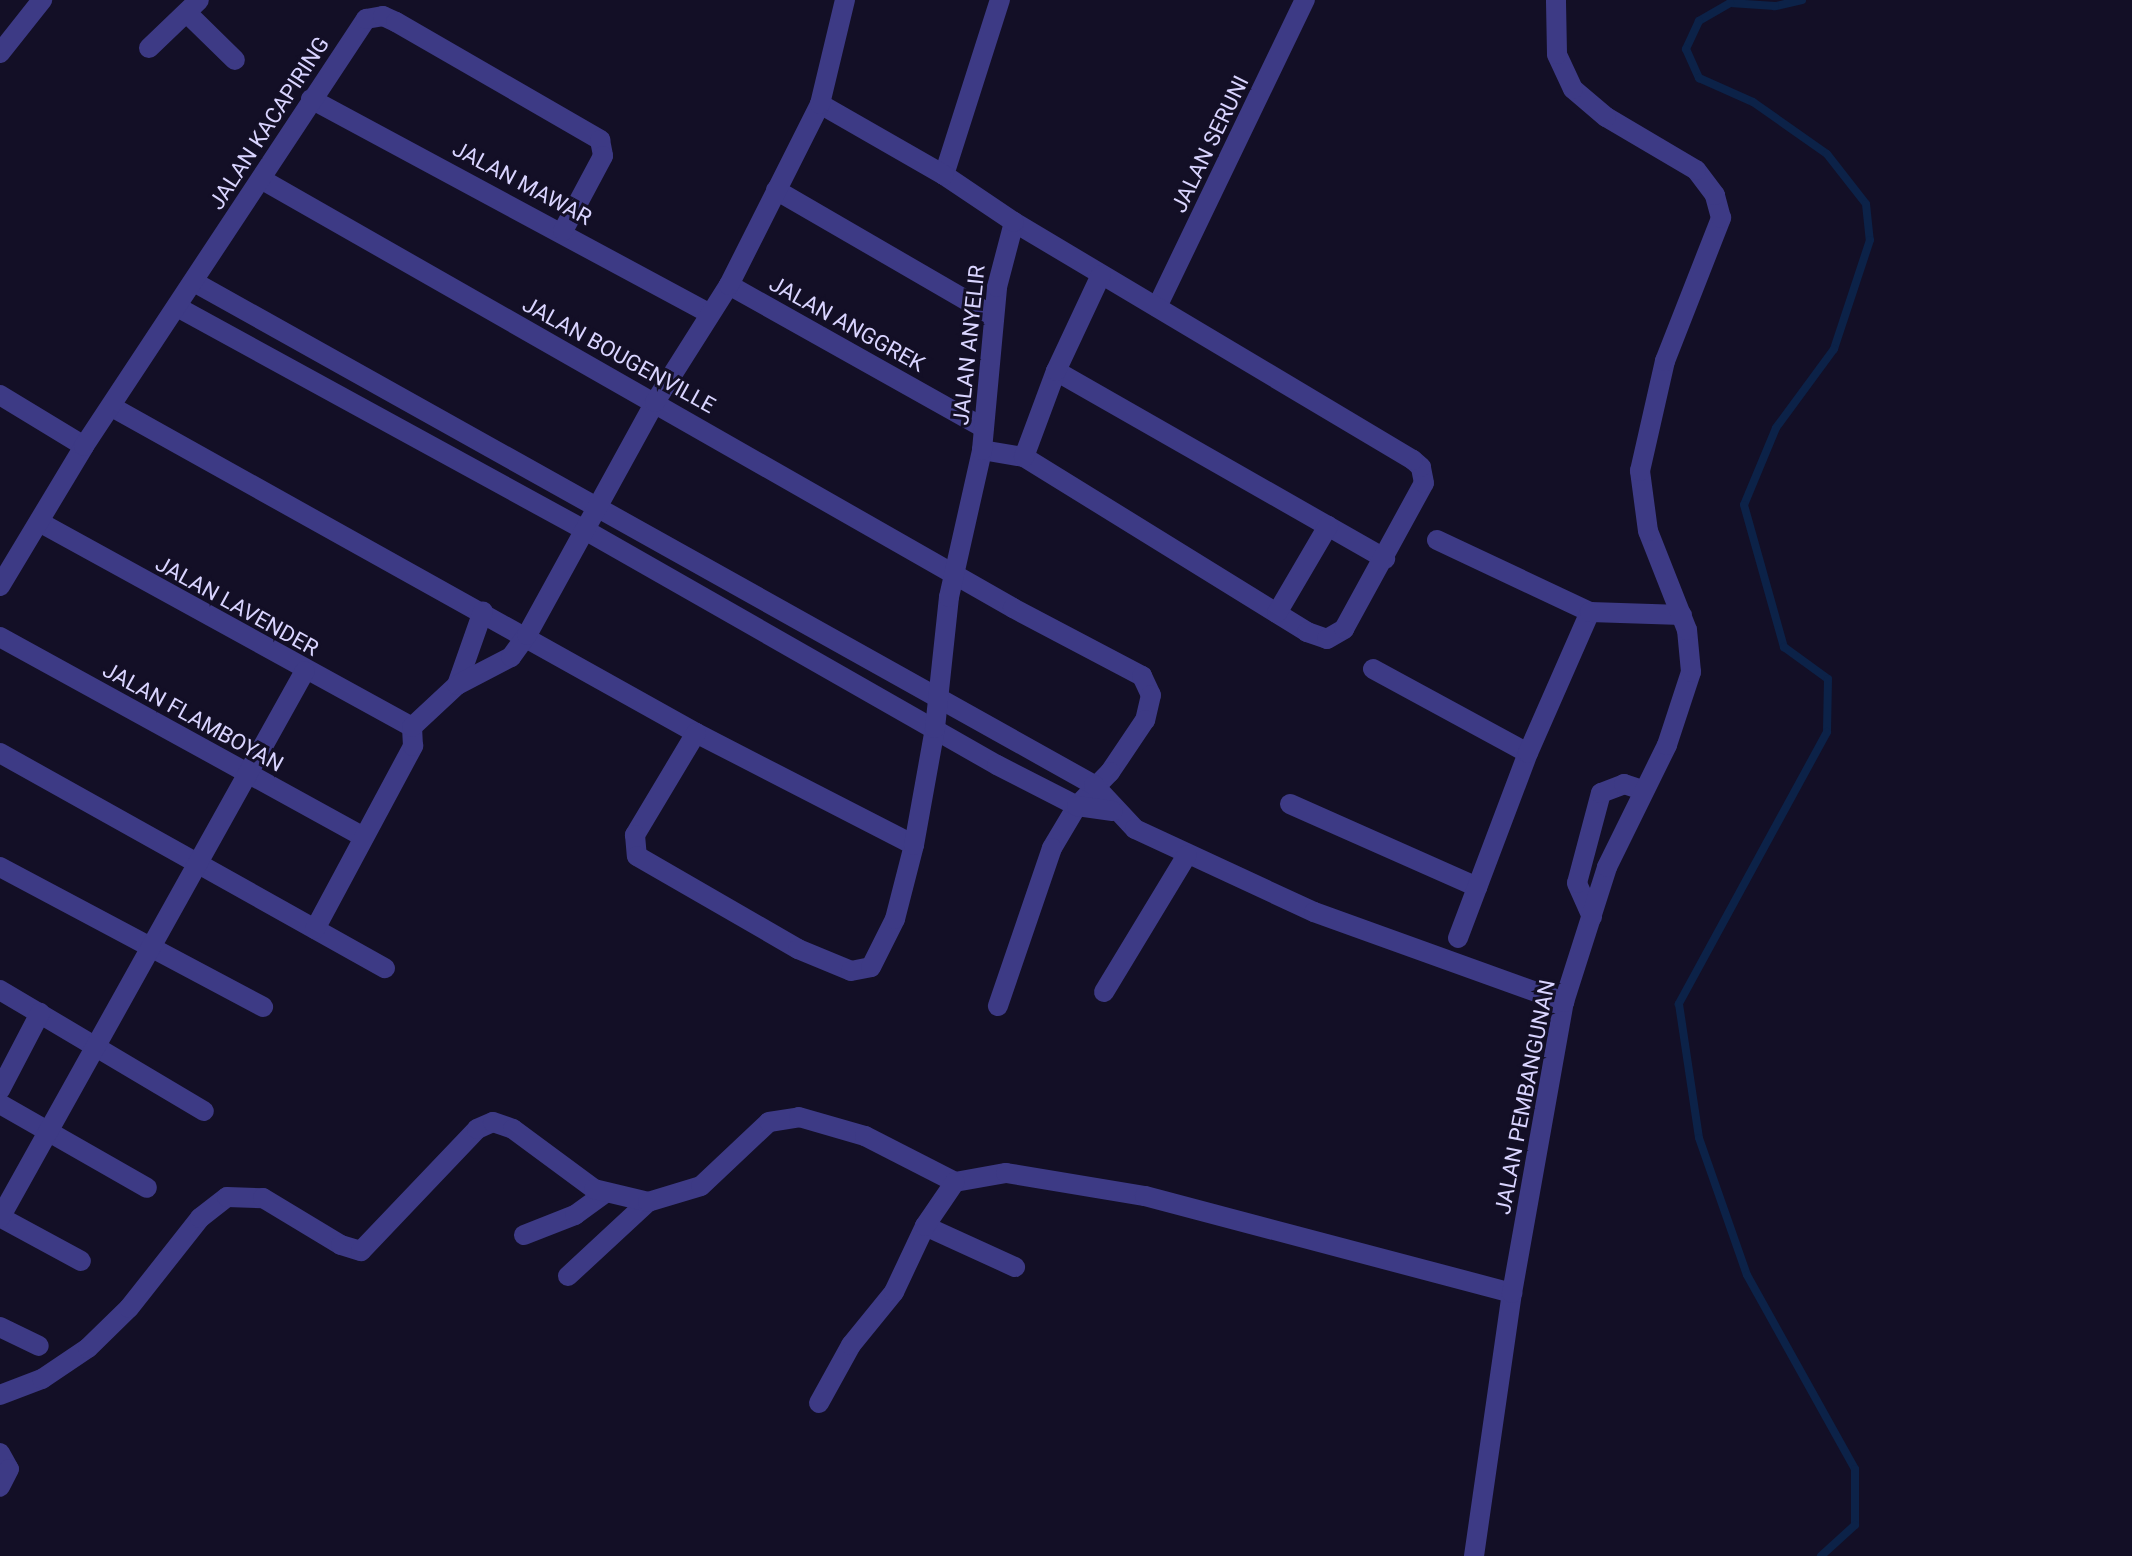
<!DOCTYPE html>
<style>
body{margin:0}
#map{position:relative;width:2132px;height:1556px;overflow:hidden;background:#130f26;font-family:Roboto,sans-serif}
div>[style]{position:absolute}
.stream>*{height:8px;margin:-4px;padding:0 4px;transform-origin:4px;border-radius:4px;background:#0c2248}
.minor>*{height:20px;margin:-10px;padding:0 10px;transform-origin:10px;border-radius:10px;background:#3d3a85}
span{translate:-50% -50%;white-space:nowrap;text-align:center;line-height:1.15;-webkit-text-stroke:6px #130f26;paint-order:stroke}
.street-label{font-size:22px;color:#d9d4ff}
</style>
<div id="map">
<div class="stream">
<div style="left:1802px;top:0;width:28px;rotate:167deg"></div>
<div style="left:1775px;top:6px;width:45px;rotate:-176.2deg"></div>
<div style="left:1730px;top:3px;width:36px;rotate:150deg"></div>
<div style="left:1699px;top:21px;width:31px;rotate:115deg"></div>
<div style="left:1686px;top:49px;width:32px;rotate:66deg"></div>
<div style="left:1699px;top:78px;width:59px;rotate:24deg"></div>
<div style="left:1753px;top:102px;width:90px;rotate:35.1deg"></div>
<div style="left:1827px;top:154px;width:63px;rotate:52deg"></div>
<div style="left:1866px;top:204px;width:36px;rotate:84deg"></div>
<div style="left:1870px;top:240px;width:115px;rotate:108.3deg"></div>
<div style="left:1834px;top:349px;width:98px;rotate:126.3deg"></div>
<div style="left:1776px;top:428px;width:83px;rotate:112.6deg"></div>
<div style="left:1744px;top:505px;width:148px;rotate:74.3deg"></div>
<div style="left:1784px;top:647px;width:54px;rotate:36deg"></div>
<div style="left:1828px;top:679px;width:53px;rotate:91.1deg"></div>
<div style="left:1827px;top:732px;width:310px;rotate:118.6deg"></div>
<div style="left:1679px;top:1004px;width:135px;rotate:81.5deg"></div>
<div style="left:1699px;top:1138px;width:145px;rotate:70.7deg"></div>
<div style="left:1747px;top:1275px;width:222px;rotate:60.9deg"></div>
<div style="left:1855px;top:1469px;width:56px;rotate:90deg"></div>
<div style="left:1855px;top:1525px;width:46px;rotate:137.6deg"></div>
</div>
<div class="minor">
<div style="left:187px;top:13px;width:67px;rotate:44.4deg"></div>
<div style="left:149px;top:48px;width:69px;rotate:-43.8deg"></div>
<div style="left:0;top:53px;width:68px;rotate:-51.6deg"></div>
<div style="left:311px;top:99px;width:452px;rotate:28.3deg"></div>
<div style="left:944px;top:175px;width:184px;rotate:-72.3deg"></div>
<div style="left:261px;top:179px;width:866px;rotate:29.7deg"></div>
<div style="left:1013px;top:608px;width:146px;rotate:27.8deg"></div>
<div style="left:1142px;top:676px;width:21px;rotate:65deg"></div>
<div style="left:1151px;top:695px;width:26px;rotate:103deg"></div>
<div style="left:1145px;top:720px;width:63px;rotate:123.9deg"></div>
<div style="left:1110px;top:772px;width:47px;rotate:134.1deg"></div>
<div style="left:1077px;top:806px;width:49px;rotate:120.8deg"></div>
<div style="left:1052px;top:848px;width:167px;rotate:108.9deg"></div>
<div style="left:776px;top:190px;width:250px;rotate:30.1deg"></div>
<div style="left:194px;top:282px;width:1031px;rotate:29.2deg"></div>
<div style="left:1094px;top:785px;width:60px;rotate:47deg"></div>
<div style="left:1135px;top:829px;width:197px;rotate:24.9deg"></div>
<div style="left:1314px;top:912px;width:266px;rotate:19.8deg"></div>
<div style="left:729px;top:285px;width:292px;rotate:29.3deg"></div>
<div style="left:1157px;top:307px;width:341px;rotate:-64.3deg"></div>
<div style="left:179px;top:308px;width:463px;rotate:28.7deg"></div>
<div style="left:585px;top:530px;width:474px;rotate:29.7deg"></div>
<div style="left:997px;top:765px;width:90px;rotate:27.1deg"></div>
<div style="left:1077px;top:806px;width:36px;rotate:8deg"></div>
<div style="left:1056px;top:371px;width:379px;rotate:29.7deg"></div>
<div style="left:0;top:395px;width:98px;rotate:31.3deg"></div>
<div style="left:112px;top:407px;width:669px;rotate:29.17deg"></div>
<div style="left:696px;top:733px;width:245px;rotate:27.2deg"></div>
<div style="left:982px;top:450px;width:43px;rotate:9.5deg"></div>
<div style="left:1024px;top:457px;width:333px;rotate:31.7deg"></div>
<div style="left:1307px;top:632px;width:21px;rotate:19deg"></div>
<div style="left:1327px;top:639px;width:20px;rotate:-30deg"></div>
<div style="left:1344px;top:629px;width:166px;rotate:-61.3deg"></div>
<div style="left:1424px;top:483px;width:16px;rotate:-101deg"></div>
<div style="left:1421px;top:467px;width:11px;rotate:-139deg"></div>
<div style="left:1413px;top:460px;width:465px;rotate:-149.2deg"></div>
<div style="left:1024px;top:457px;width:92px;rotate:-69.6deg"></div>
<div style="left:1056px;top:371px;width:106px;rotate:-64.9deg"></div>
<div style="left:41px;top:523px;width:423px;rotate:28.8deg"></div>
<div style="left:1437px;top:540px;width:169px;rotate:25.2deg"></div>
<div style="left:0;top:586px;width:163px;rotate:-59deg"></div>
<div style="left:84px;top:446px;width:512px;rotate:-56.56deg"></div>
<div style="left:366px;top:19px;width:17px;rotate:-10deg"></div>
<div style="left:383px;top:16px;width:14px;rotate:25deg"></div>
<div style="left:396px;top:22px;width:236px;rotate:30deg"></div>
<div style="left:600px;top:140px;width:16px;rotate:79deg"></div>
<div style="left:603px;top:156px;width:85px;rotate:118.1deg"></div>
<div style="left:1277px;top:613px;width:101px;rotate:-59.6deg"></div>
<div style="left:0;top:637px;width:415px;rotate:28.8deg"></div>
<div style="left:1373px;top:669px;width:176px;rotate:28.5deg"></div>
<div style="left:457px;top:685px;width:78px;rotate:-70.6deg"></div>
<div style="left:696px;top:733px;width:119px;rotate:120.9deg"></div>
<div style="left:635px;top:835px;width:21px;rotate:85deg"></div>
<div style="left:637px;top:856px;width:186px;rotate:30deg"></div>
<div style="left:798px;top:949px;width:57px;rotate:22.5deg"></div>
<div style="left:851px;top:971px;width:20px;rotate:-11deg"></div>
<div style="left:871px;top:967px;width:54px;rotate:-63.4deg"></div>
<div style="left:895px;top:919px;width:76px;rotate:-75.6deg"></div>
<div style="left:914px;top:845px;width:119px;rotate:-79.8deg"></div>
<div style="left:935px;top:728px;width:132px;rotate:-83.9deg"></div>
<div style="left:949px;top:597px;width:151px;rotate:-77.3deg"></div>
<div style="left:982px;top:450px;width:164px;rotate:-84.7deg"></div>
<div style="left:997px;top:287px;width:67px;rotate:-75.3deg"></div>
<div style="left:1014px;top:222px;width:84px;rotate:-146.1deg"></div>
<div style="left:944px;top:175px;width:143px;rotate:-150.2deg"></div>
<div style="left:0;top:753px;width:441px;rotate:29.2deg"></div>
<div style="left:1290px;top:804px;width:205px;rotate:23.9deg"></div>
<div style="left:0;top:867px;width:298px;rotate:28deg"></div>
<div style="left:1592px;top:917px;width:37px;rotate:-114deg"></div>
<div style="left:1577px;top:883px;width:93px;rotate:-75.1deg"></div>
<div style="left:1601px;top:793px;width:25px;rotate:-21deg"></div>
<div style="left:1624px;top:784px;width:20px;rotate:18deg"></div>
<div style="left:315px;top:929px;width:208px;rotate:-61.8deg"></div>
<div style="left:413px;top:746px;width:19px;rotate:-93deg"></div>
<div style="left:412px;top:727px;width:62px;rotate:-43deg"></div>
<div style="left:457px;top:685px;width:61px;rotate:-27.4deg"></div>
<div style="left:511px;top:657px;width:27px;rotate:-54deg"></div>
<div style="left:527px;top:635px;width:266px;rotate:-61.2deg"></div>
<div style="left:655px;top:402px;width:138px;rotate:-57.7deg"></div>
<div style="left:729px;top:285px;width:203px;rotate:-63.3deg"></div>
<div style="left:820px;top:104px;width:107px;rotate:-76.5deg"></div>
<div style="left:1458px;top:938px;width:198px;rotate:-69.3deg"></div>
<div style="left:1528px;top:753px;width:154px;rotate:-66.3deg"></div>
<div style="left:1590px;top:612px;width:92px;rotate:1.9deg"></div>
<div style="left:0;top:990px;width:237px;rotate:30.7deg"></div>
<div style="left:1104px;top:992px;width:160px;rotate:-58.8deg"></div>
<div style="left:0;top:1090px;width:87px;rotate:-62.5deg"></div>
<div style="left:0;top:1104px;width:169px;rotate:29.7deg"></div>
<div style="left:0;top:1217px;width:92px;rotate:28.5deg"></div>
<div style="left:0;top:1218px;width:626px;rotate:-60.86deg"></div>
<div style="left:925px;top:1226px;width:99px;rotate:24.5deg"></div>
<div style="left:524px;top:1235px;width:55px;rotate:-21.4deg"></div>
<div style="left:575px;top:1215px;width:37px;rotate:-36deg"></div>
<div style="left:568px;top:1276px;width:109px;rotate:-42.8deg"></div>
<div style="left:0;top:1327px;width:43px;rotate:26deg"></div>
<div style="left:0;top:1395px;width:45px;rotate:-20.9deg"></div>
<div style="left:42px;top:1379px;width:55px;rotate:-34deg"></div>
<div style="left:88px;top:1348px;width:57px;rotate:-44.3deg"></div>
<div style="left:129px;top:1308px;width:115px;rotate:-51.7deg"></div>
<div style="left:200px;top:1218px;width:34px;rotate:-38deg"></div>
<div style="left:227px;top:1197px;width:36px;rotate:2deg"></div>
<div style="left:263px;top:1198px;width:91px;rotate:31.1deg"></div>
<div style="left:341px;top:1245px;width:21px;rotate:17deg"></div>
<div style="left:361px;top:1251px;width:168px;rotate:-46.4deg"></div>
<div style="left:477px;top:1129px;width:17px;rotate:-24deg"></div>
<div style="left:493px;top:1122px;width:21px;rotate:19deg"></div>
<div style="left:513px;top:1129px;width:101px;rotate:36.5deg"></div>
<div style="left:594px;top:1189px;width:56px;rotate:13.5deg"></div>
<div style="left:648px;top:1202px;width:55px;rotate:-16.8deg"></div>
<div style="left:701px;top:1186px;width:93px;rotate:-43.3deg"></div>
<div style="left:769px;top:1122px;width:30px;rotate:-9deg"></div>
<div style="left:799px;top:1117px;width:69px;rotate:16.1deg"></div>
<div style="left:865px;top:1136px;width:101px;rotate:27.1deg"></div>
<div style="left:955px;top:1182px;width:52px;rotate:-10deg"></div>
<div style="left:1006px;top:1173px;width:141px;rotate:9.4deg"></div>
<div style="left:1145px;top:1196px;width:380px;rotate:14.8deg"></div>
<div style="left:819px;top:1403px;width:66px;rotate:-61.1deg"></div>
<div style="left:851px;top:1345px;width:68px;rotate:-50.9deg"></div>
<div style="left:894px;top:1292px;width:73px;rotate:-64.8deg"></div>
<div style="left:925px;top:1226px;width:53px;rotate:-55.7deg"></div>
<div style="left:0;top:1453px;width:18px;rotate:61deg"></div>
<div style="left:9px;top:1469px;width:20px;rotate:117deg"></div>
<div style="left:1474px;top:1556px;width:266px;rotate:-81.8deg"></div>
<div style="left:1512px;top:1293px;width:296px;rotate:-79.9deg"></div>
<div style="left:1564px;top:1002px;width:142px;rotate:-72.3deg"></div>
<div style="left:1607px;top:867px;width:136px;rotate:-63.8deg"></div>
<div style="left:1667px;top:745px;width:77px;rotate:-71.8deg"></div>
<div style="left:1691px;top:672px;width:42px;rotate:-95.4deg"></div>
<div style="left:1687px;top:630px;width:106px;rotate:-111.5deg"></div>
<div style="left:1648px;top:531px;width:61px;rotate:-97.6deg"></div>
<div style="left:1640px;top:471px;width:113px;rotate:-77.2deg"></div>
<div style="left:1665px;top:361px;width:154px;rotate:-68.6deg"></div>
<div style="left:1721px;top:218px;width:24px;rotate:-105deg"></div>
<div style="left:1715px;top:195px;width:31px;rotate:-127deg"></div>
<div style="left:1696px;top:170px;width:104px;rotate:-149.5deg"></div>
<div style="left:1606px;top:117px;width:43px;rotate:-139.7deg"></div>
<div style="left:1573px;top:89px;width:38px;rotate:-115deg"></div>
<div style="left:1557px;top:54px;width:54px;rotate:-91.1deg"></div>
</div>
<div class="street-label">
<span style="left:269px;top:123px;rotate:-57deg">JALAN KACAPIRING</span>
<span style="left:1210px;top:144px;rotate:-64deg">JALAN SERUNI</span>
<span style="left:522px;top:183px;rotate:28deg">JALAN MAWAR</span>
<span style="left:847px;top:324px;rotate:29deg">JALAN ANGGREK</span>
<span style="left:969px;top:345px;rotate:-84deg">JALAN ANYELIR</span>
<span style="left:619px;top:355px;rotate:29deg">JALAN BOUGENVILLE</span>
<span style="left:237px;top:606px;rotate:29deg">JALAN LAVENDER</span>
<span style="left:193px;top:717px;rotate:29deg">JALAN FLAMBOYAN</span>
<span style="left:1525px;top:1097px;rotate:-79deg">JALAN PEMBANGUNAN</span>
</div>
</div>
